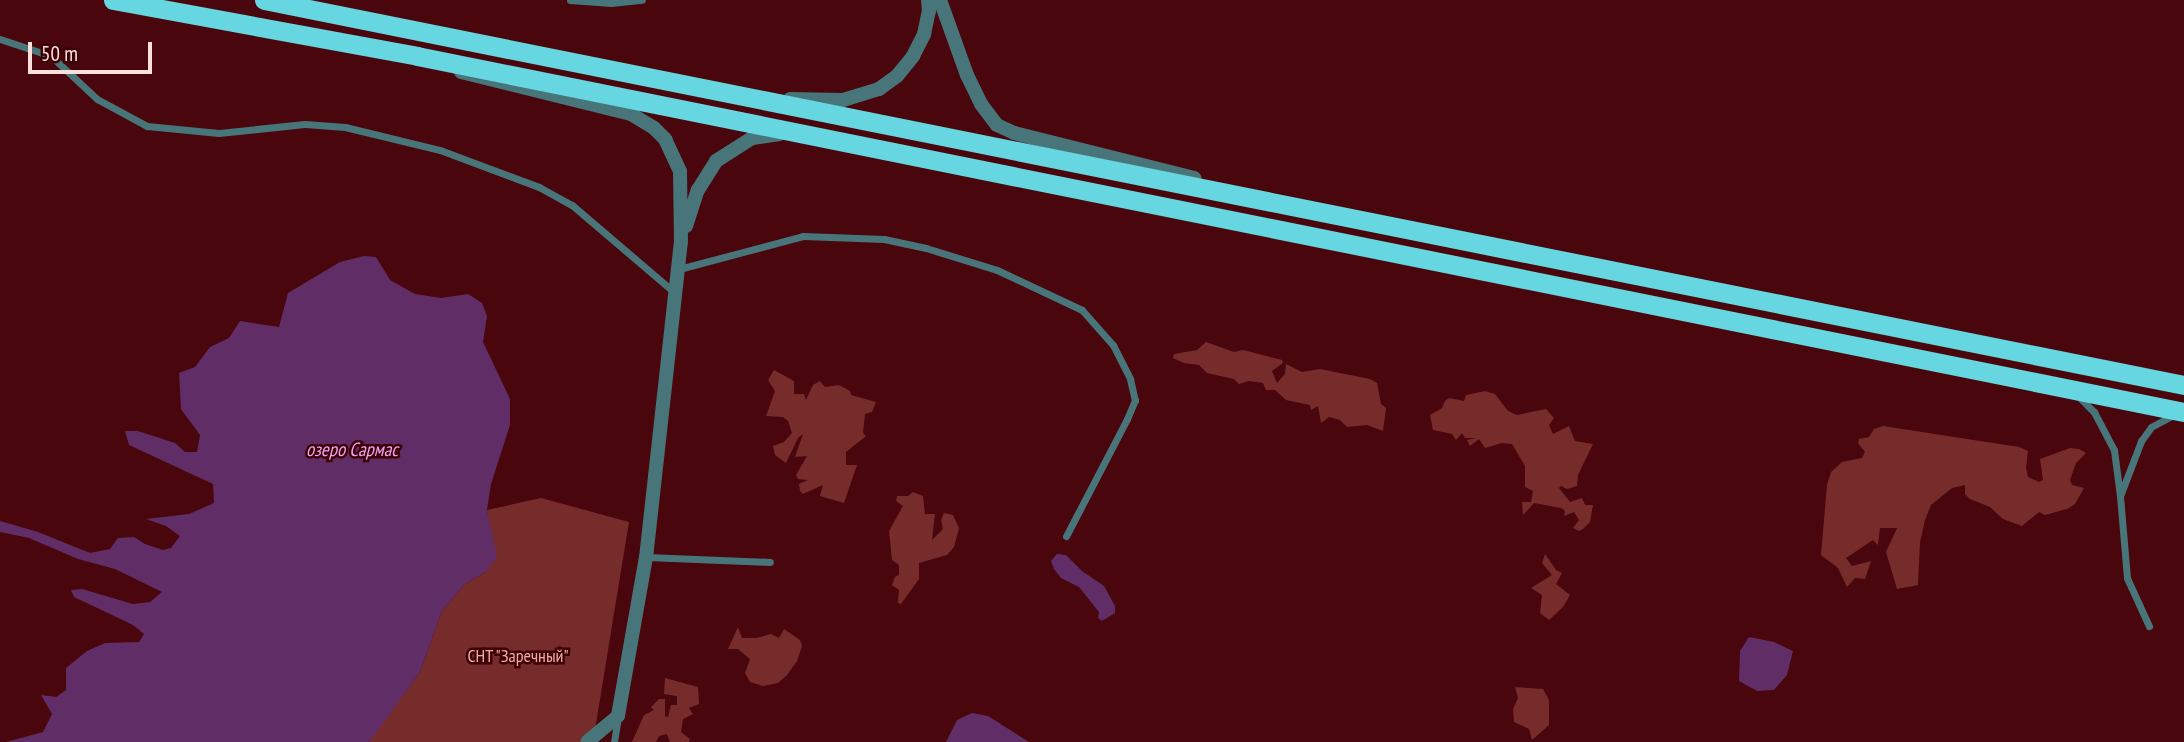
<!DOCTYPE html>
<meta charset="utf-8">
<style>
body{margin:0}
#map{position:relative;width:2184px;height:742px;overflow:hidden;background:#49060c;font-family:"PT Sans Narrow",sans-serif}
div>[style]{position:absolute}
.green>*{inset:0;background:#772c2c}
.water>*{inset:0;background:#612d67}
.service>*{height:7px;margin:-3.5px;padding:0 3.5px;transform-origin:3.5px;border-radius:3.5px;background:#487579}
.minor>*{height:14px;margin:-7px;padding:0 7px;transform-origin:7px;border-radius:7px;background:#487579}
.trunk>*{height:19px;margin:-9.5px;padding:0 9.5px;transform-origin:9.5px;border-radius:9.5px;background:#66d6e0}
span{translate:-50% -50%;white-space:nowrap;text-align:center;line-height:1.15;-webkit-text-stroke:5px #3d0004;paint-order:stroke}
.park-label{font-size:18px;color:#f3aba7}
.water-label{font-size:19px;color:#eea2f6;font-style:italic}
.scale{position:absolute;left:28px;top:42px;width:124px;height:32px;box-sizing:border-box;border:4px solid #fae0dd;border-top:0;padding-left:9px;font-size:21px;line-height:24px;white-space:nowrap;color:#fae0dd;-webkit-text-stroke:5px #3d0004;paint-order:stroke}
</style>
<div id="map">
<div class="green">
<div style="clip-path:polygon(1206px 342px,1234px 352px,1243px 350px,1282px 360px,1283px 363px,1272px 371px,1277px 383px,1285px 374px,1286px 364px,1302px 372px,1320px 369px,1370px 379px,1377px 383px,1381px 404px,1386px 408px,1383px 431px,1367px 425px,1347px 427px,1340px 420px,1329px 417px,1321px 423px,1318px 406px,1311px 410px,1310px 405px,1286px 400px,1275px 390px,1266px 390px,1263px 383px,1249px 381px,1239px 384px,1234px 379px,1207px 373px,1199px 365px,1184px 363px,1173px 358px,1174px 354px,1197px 350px)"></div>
<div style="clip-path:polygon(774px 370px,794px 381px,794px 394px,804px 394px,806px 400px,813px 385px,820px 381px,825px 387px,839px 385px,850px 391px,851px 395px,876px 402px,872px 412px,865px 414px,863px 433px,866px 436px,846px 452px,846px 465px,857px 465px,844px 503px,820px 496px,823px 485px,803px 494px,800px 491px,799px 484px,808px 480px,798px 479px,796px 475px,807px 456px,795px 457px,803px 434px,798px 438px,786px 463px,775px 455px,773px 446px,784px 442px,792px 433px,788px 421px,783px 417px,766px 416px,775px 391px,768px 380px)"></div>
<div style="clip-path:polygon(1485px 391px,1495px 394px,1508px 411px,1517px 415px,1546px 409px,1554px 418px,1549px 425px,1553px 434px,1569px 426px,1575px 441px,1593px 444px,1578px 475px,1577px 486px,1567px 489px,1561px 486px,1559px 488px,1570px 502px,1582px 498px,1585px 505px,1593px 505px,1590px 522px,1583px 529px,1579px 531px,1573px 528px,1579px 520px,1574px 512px,1564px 516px,1565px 511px,1561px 508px,1534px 503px,1523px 515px,1522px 502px,1531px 502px,1533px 491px,1525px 487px,1525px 466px,1512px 444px,1502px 443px,1485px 448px,1479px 439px,1470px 446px,1467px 440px,1476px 438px,1465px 438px,1462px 433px,1456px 440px,1452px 434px,1433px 430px,1430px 415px,1442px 408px,1445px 401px,1449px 398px,1464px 401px,1466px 395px)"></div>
<div style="clip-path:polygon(1883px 426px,2019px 447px,2028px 451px,2026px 468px,2028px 477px,2039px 482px,2043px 480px,2040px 459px,2070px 448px,2079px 449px,2086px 453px,2076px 463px,2070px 480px,2072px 485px,2084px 488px,2075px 504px,2067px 509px,2045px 515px,2039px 512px,2022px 526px,2003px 519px,1990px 507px,1970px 499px,1965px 494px,1965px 485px,1952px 488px,1931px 505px,1925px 520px,1920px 542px,1918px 585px,1897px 589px,1886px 552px,1897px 528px,1880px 528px,1878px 545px,1873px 540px,1846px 558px,1852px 566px,1871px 561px,1865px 579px,1855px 578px,1847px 587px,1838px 568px,1821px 555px,1827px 485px,1831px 472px,1842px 462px,1862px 458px,1865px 452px,1858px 443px,1859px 439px,1869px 437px,1874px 429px)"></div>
<div style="clip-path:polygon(913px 492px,923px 496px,925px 514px,935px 514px,932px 540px,943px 529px,941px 520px,944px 513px,953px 515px,959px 528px,954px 547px,947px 555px,919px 563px,919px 579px,901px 604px,898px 603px,899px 590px,892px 585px,895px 577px,899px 575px,899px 565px,892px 560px,889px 531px,903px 506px,896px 501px,897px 496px,908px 496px)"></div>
<div style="clip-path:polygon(541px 498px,629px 522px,593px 742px,368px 742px,420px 672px,442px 611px,465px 584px,486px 572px,490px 533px,487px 510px)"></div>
<div style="clip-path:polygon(1545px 554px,1556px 570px,1562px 573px,1556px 584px,1570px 595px,1563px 607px,1549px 620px,1540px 613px,1542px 595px,1531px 588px,1552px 575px,1542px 563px)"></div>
<div style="clip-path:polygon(738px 627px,742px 638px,757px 638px,771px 634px,779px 638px,784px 629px,800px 640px,802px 646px,797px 661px,787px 675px,778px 683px,763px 686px,750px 682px,745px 673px,750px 659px,738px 649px,728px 649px)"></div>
<div style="clip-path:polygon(665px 678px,698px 687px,699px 704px,689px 708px,693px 714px,683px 719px,681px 732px,690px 739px,689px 742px,670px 742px,667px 734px,659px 736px,656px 742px,632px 742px,644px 715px,654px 710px,651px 707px,659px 699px,665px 699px,665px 716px,668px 717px,671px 705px,677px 705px,677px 696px,664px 694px)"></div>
<div style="clip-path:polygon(1515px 687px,1543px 689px,1549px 700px,1549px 725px,1532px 740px,1529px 729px,1514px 722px,1513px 709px,1518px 698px)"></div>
</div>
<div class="water">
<div style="clip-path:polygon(364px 256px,376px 257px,390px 280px,415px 294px,441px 298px,468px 294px,482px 303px,487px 316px,483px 342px,510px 399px,510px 425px,491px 484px,487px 510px,497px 557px,486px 572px,465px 584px,442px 611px,420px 672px,373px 737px,368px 742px,6px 742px,43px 732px,52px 714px,41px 695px,56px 697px,66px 690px,66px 668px,87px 651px,105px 643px,139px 642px,144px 634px,133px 625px,74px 597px,71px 590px,82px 589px,133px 604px,150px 602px,162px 592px,115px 569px,78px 559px,29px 538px,0 532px,0 521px,38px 532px,90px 553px,110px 549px,118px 538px,134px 537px,145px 544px,163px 550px,171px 548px,180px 536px,166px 526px,146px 519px,189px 514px,214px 503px,213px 484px,129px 445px,125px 431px,138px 431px,175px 443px,185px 452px,197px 452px,200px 435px,181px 409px,179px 373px,195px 367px,210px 347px,229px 338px,240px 321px,279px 327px,288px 293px,340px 262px)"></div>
<div style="clip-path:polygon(1057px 554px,1066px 555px,1082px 571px,1104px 586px,1115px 606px,1115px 613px,1102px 621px,1098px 618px,1099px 612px,1079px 587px,1061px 578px,1054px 569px,1051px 561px)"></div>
<div style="clip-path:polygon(1749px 637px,1774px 642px,1793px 651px,1787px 675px,1774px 690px,1757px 691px,1739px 681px,1740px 651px)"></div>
<div style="clip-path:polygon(972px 713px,988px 716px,1029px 742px,946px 742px,957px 720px)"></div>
</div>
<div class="service">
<div style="left:570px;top:0;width:41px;rotate:4.2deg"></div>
<div style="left:611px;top:3px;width:31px;rotate:-6deg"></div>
<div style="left:0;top:39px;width:54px;rotate:18.4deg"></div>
<div style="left:51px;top:56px;width:63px;rotate:43.1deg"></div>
<div style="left:97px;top:99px;width:57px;rotate:28.4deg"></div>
<div style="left:147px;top:126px;width:72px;rotate:5.6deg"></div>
<div style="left:219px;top:133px;width:86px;rotate:-6deg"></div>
<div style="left:305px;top:124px;width:40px;rotate:4.3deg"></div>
<div style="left:345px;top:127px;width:98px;rotate:13.6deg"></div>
<div style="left:440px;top:150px;width:106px;rotate:20.5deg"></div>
<div style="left:539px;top:187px;width:38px;rotate:29deg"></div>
<div style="left:572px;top:205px;width:135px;rotate:40.5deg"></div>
<div style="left:679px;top:269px;width:128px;rotate:-14.9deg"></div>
<div style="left:803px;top:236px;width:81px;rotate:2.1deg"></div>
<div style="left:884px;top:239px;width:43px;rotate:12.1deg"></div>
<div style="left:926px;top:248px;width:74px;rotate:17.2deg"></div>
<div style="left:997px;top:270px;width:94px;rotate:25.2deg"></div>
<div style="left:1082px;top:310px;width:47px;rotate:48.5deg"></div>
<div style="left:1113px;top:345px;width:38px;rotate:63deg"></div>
<div style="left:1130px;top:379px;width:22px;rotate:77deg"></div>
<div style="left:1135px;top:400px;width:21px;rotate:113deg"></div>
<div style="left:1127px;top:419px;width:132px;rotate:117.5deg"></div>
<div style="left:2078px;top:396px;width:23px;rotate:45deg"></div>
<div style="left:2094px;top:412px;width:43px;rotate:62.2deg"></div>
<div style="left:2114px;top:450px;width:46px;rotate:82.6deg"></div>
<div style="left:2120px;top:496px;width:59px;rotate:-69.1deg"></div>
<div style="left:2141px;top:441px;width:17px;rotate:-54deg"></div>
<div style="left:2151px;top:427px;width:24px;rotate:-28deg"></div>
<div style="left:2120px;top:496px;width:82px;rotate:85.1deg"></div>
<div style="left:2127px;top:578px;width:53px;rotate:65.4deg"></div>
<div style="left:647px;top:557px;width:123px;rotate:2.3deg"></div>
<div style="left:614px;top:742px;width:25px;rotate:-81deg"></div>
</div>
<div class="minor">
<div style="left:940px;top:0;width:80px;rotate:70.2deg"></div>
<div style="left:967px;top:75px;width:32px;rotate:64deg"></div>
<div style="left:981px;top:104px;width:26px;rotate:53deg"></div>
<div style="left:997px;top:125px;width:19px;rotate:25deg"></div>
<div style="left:1014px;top:133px;width:186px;rotate:14deg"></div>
<div style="left:461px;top:72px;width:175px;rotate:13.9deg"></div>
<div style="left:631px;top:114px;width:27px;rotate:31deg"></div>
<div style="left:654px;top:128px;width:16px;rotate:45deg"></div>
<div style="left:665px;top:139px;width:35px;rotate:65deg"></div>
<div style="left:680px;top:171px;width:70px;rotate:89.2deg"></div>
<div style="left:681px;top:241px;width:318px;rotate:96.3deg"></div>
<div style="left:646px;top:557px;width:161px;rotate:100deg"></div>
<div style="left:618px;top:716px;width:40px;rotate:140deg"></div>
<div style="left:790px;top:99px;width:53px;rotate:1.1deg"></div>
<div style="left:843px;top:100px;width:38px;rotate:-17deg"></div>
<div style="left:879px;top:89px;width:22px;rotate:-36deg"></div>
<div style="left:897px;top:76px;width:26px;rotate:-51deg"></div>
<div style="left:913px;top:56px;width:25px;rotate:-63deg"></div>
<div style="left:924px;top:34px;width:24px;rotate:-78deg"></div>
<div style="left:929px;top:11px;width:11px;rotate:-95deg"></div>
<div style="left:686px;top:226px;width:38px;rotate:-72deg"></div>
<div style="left:698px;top:190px;width:34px;rotate:-58deg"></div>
<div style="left:716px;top:161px;width:43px;rotate:-32.6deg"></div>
<div style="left:752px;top:138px;width:28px;rotate:-8deg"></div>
</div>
<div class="trunk">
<div style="left:113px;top:0;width:309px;rotate:10.4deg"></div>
<div style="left:417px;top:56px;width:1803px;rotate:11.39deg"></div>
<div style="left:264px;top:0;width:1958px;rotate:11.34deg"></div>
</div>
<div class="park-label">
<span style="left:518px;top:656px">СНТ "Заречный"</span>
</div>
<div class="water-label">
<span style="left:352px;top:450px">озеро Сармас</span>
</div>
<div class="scale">50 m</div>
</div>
